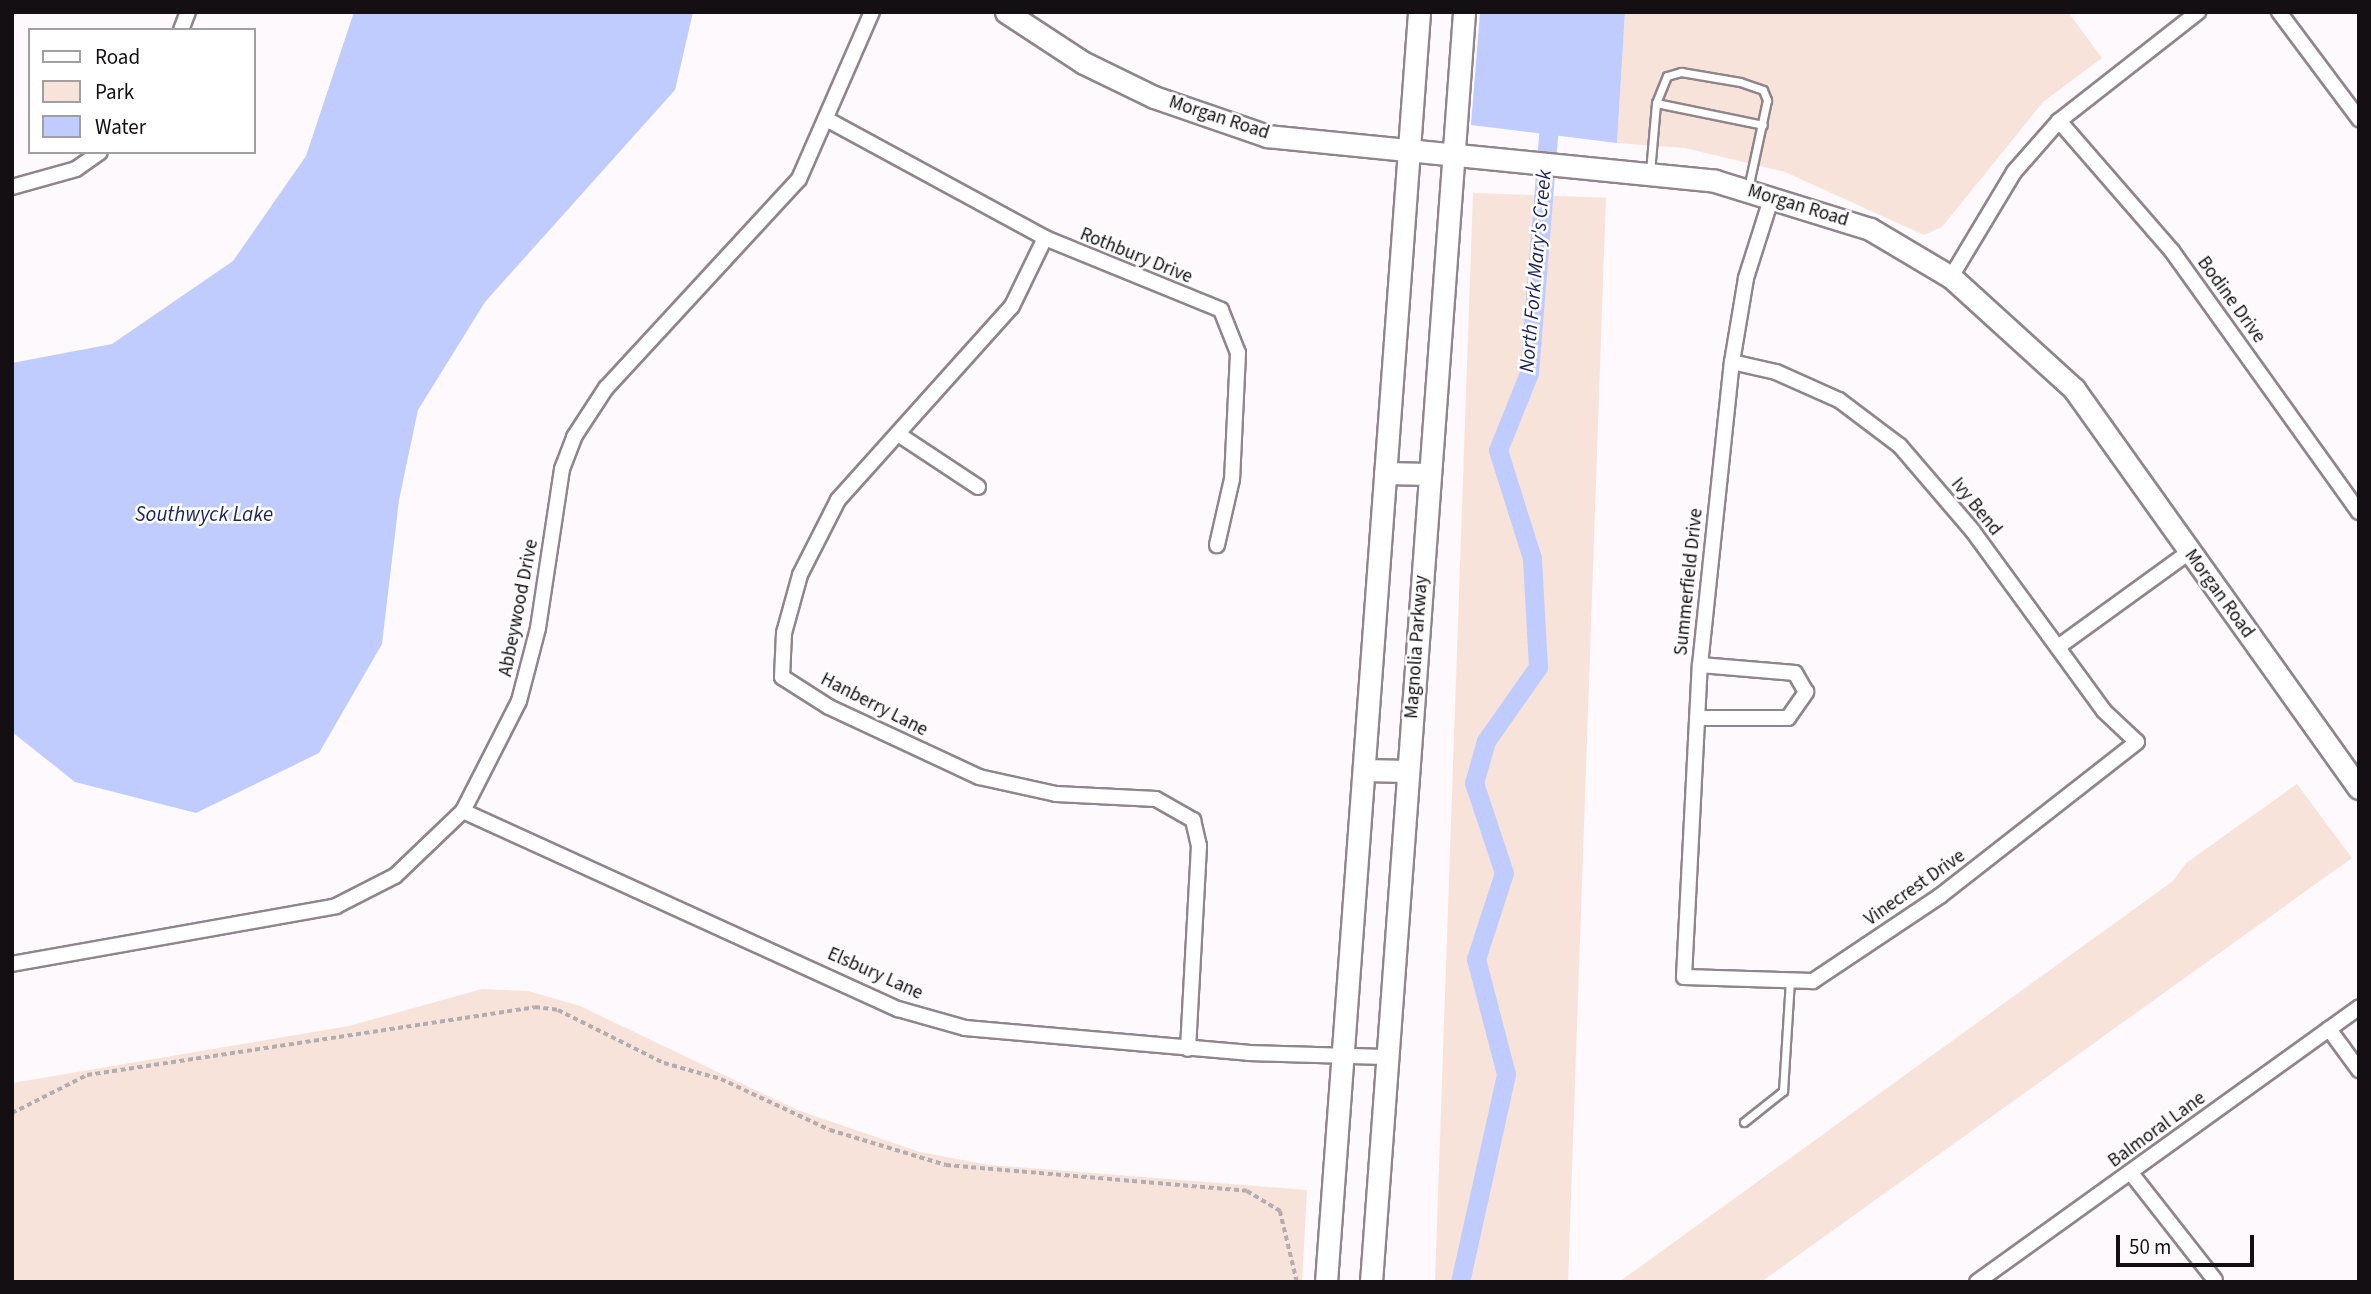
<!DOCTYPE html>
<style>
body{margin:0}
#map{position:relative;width:2371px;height:1294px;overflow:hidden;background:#fef9fc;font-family:"Source Sans 3",sans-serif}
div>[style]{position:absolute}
.green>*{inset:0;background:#f8e3da;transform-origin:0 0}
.water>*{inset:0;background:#bfccfd}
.canal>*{height:19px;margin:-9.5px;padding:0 9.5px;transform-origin:9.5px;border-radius:9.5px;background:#bfccfd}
.path>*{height:3.5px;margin-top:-1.75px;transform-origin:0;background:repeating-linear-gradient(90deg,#b2adb0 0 5px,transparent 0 8.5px)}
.roads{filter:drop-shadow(2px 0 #91858d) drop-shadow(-2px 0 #91858d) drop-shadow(0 2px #91858d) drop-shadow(0 -2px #91858d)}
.lane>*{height:7px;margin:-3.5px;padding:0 3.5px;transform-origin:3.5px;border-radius:3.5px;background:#fff}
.street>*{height:14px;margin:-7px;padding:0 7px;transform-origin:7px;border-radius:7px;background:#fff}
.secondary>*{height:21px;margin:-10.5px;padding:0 10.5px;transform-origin:10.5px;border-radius:10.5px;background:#fff}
span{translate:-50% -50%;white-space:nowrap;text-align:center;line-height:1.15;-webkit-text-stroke:5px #fff;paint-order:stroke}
.street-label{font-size:19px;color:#130f12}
.water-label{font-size:21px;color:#1c235b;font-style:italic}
.frame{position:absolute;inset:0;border:14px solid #130f12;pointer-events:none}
.legend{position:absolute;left:28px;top:28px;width:228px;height:126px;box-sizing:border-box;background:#fff;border:2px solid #a19fa0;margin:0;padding:9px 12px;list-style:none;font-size:21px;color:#130f12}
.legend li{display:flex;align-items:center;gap:14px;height:35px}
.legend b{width:35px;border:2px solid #a19fa0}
.scale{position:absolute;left:2116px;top:1235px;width:138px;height:32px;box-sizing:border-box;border:4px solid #130f12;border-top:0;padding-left:9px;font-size:21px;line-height:24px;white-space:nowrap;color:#130f12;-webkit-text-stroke:5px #fff;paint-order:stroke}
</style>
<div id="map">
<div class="green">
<div style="clip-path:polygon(1625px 12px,2068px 12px,2102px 58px,2043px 102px,1942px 227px,1924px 235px,1785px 172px,1685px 148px,1617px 143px)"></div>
<div style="left:1473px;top:193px;width:133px;height:1092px;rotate:2deg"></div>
<div style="clip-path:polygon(2297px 784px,2352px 858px,1761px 1282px,1619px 1282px,2173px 881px,2186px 863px)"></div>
<div style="clip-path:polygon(482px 989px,528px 991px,580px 1006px,797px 1110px,920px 1152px,989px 1165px,1307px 1190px,1302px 1282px,12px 1282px,12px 1083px,349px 1026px)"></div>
</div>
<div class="water">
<div style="clip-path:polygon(354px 12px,693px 12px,675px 90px,485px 302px,418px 410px,399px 500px,382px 644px,319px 753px,196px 813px,75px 782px,12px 732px,12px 363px,112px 344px,233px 261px,306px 156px)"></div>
<div style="clip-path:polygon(1480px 12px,1625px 12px,1617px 143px,1471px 125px)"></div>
</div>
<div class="canal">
<div style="left:1460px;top:1282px;width:213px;rotate:-77.5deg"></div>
<div style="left:1506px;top:1074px;width:119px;rotate:-104.6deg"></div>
<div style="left:1476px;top:959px;width:90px;rotate:-72deg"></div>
<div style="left:1504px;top:873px;width:95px;rotate:-108.4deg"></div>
<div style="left:1474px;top:783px;width:44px;rotate:-74.1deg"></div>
<div style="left:1486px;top:741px;width:90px;rotate:-54.9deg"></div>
<div style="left:1538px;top:667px;width:109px;rotate:-93.2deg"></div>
<div style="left:1532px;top:558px;width:113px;rotate:-107.5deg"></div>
<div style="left:1498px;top:450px;width:83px;rotate:-68.1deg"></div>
<div style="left:1529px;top:373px;width:263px;rotate:-85.4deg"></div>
</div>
<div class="path">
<div style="left:12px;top:1113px;width:84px;rotate:-26.9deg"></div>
<div style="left:87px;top:1075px;width:453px;rotate:-8.6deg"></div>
<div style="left:535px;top:1007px;width:23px;rotate:7deg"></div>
<div style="left:558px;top:1010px;width:119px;rotate:26.6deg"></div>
<div style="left:664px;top:1063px;width:59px;rotate:15.7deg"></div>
<div style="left:721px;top:1079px;width:120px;rotate:25.1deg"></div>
<div style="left:830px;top:1130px;width:121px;rotate:16.8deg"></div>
<div style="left:946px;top:1165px;width:302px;rotate:4.9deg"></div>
<div style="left:1247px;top:1191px;width:39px;rotate:31deg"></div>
<div style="left:1280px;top:1211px;width:73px;rotate:76.5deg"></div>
</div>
<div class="roads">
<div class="lane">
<div style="left:1656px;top:103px;width:109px;rotate:11.6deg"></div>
<div style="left:1650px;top:172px;width:69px;rotate:-85deg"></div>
<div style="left:1656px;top:103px;width:29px;rotate:-68deg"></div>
<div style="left:1667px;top:76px;width:15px;rotate:-16deg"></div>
<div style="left:1681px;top:72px;width:60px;rotate:9.6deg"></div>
<div style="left:1740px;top:82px;width:24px;rotate:19deg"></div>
<div style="left:1763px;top:90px;width:11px;rotate:68deg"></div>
<div style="left:1767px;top:100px;width:91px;rotate:102.1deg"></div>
<div style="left:1744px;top:1122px;width:50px;rotate:-38.5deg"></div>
<div style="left:1783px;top:1091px;width:110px;rotate:-86.4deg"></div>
</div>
<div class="street">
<div style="left:2279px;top:12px;width:134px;rotate:53.2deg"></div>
<div style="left:181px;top:30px;width:19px;rotate:-69deg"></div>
<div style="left:828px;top:120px;width:247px;rotate:28.5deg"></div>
<div style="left:1045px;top:238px;width:190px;rotate:22.2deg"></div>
<div style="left:1221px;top:310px;width:46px;rotate:68.4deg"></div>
<div style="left:1238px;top:353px;width:126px;rotate:92.7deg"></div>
<div style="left:1232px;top:479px;width:68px;rotate:102.8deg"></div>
<div style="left:2059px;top:121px;width:172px;rotate:49deg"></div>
<div style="left:2172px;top:251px;width:321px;rotate:54.4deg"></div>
<div style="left:12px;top:187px;width:66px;rotate:-15.7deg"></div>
<div style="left:76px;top:169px;width:29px;rotate:-35deg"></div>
<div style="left:1045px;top:238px;width:76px;rotate:115.9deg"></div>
<div style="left:1012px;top:306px;width:261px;rotate:131.9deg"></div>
<div style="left:838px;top:500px;width:84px;rotate:116.9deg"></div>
<div style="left:800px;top:575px;width:60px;rotate:105.4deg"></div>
<div style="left:784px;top:633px;width:44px;rotate:92.6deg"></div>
<div style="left:782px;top:677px;width:56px;rotate:32.6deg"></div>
<div style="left:829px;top:707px;width:166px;rotate:25deg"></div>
<div style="left:979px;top:777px;width:79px;rotate:12.4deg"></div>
<div style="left:1056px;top:794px;width:100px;rotate:2.9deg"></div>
<div style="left:1156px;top:799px;width:43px;rotate:29.6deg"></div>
<div style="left:1193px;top:820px;width:27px;rotate:77deg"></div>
<div style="left:1199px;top:846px;width:203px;rotate:93.1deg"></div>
<div style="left:1951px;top:277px;width:122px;rotate:-59deg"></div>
<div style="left:2014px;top:172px;width:68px;rotate:-48.6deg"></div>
<div style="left:2059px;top:121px;width:177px;rotate:-38.1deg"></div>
<div style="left:1732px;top:362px;width:45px;rotate:12.8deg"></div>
<div style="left:1776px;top:372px;width:69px;rotate:24deg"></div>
<div style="left:1839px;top:400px;width:76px;rotate:37deg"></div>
<div style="left:1900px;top:446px;width:111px;rotate:49.4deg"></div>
<div style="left:1972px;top:530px;width:224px;rotate:53.9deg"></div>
<div style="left:2104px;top:711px;width:45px;rotate:43.2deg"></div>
<div style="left:2137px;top:742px;width:250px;rotate:142deg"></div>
<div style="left:1940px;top:896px;width:153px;rotate:146.2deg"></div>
<div style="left:1813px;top:981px;width:129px;rotate:-178.2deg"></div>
<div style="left:1684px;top:977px;width:312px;rotate:-87.1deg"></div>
<div style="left:1700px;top:665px;width:305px;rotate:-84deg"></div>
<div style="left:1732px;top:362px;width:85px;rotate:-80.5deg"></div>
<div style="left:1746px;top:278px;width:86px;rotate:-72.4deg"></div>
<div style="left:898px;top:434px;width:96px;rotate:33.5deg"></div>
<div style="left:2058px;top:647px;width:162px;rotate:-35.9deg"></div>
<div style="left:1697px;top:718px;width:91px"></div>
<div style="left:1788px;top:718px;width:32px;rotate:-55deg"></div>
<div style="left:1806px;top:692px;width:22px;rotate:-120deg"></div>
<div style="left:1795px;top:673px;width:95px;rotate:-175.2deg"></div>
<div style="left:463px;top:811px;width:478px;rotate:24.5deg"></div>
<div style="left:898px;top:1009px;width:70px;rotate:15.8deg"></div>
<div style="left:965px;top:1028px;width:284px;rotate:5deg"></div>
<div style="left:1248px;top:1053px;width:137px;rotate:1.7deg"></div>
<div style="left:12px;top:964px;width:329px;rotate:-10.1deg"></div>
<div style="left:336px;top:906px;width:66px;rotate:-27deg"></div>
<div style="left:395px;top:876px;width:94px;rotate:-43.7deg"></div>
<div style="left:463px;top:811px;width:123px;rotate:-63deg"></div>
<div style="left:519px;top:701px;width:75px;rotate:-75.4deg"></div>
<div style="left:538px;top:628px;width:161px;rotate:-81.4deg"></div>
<div style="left:562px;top:469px;width:34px;rotate:-69deg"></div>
<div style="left:574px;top:437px;width:59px;rotate:-56.9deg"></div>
<div style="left:606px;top:388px;width:284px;rotate:-47.3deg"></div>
<div style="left:799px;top:179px;width:182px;rotate:-66.4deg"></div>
<div style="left:2329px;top:1029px;width:51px;rotate:53.8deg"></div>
<div style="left:2131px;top:1173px;width:136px;rotate:51.9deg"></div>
<div style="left:1977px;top:1282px;width:471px;rotate:-35.7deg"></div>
</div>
<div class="secondary">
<div style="left:1006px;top:12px;width:93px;rotate:33.2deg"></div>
<div style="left:1084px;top:63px;width:78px;rotate:25.9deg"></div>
<div style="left:1154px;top:97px;width:120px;rotate:19deg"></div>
<div style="left:1267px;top:136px;width:450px;rotate:5.7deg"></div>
<div style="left:1715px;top:181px;width:162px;rotate:17.2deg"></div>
<div style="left:1870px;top:229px;width:94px;rotate:30.7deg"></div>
<div style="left:1951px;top:277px;width:166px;rotate:42.3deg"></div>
<div style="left:2074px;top:389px;width:490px;rotate:54.5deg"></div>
<div style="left:1385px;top:473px;width:45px;rotate:1.3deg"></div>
<div style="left:1364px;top:770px;width:44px;rotate:1.3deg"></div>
<div style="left:1326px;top:1282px;width:1273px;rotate:-85.81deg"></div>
<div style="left:1371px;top:1282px;width:1273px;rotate:-85.81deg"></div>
</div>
</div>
<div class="street-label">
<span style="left:1219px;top:118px;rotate:18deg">Morgan Road</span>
<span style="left:1798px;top:206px;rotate:17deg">Morgan Road</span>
<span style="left:1136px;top:256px;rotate:22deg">Rothbury Drive</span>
<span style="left:2231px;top:300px;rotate:54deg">Bodine Drive</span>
<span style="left:1976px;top:507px;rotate:51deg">Ivy Bend</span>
<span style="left:1689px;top:582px;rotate:-84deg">Summerfield Drive</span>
<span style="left:2219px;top:594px;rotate:54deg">Morgan Road</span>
<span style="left:519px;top:608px;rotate:-79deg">Abbeywood Drive</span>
<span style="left:1417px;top:647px;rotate:-86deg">Magnolia Parkway</span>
<span style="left:874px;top:705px;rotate:27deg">Hanberry Lane</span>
<span style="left:1915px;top:888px;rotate:-35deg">Vinecrest Drive</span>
<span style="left:875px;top:974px;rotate:24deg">Elsbury Lane</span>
<span style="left:2157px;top:1130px;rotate:-36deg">Balmoral Lane</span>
</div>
<div class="water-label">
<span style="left:1535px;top:271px;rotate:-85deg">North Fork Mary's Creek</span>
<span style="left:204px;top:514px">Southwyck Lake</span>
</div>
<div class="frame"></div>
<ul class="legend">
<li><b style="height:9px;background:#fff"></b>Road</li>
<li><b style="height:19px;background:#f8e3da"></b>Park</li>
<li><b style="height:19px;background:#bfccfd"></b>Water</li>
</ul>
<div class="scale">50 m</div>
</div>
